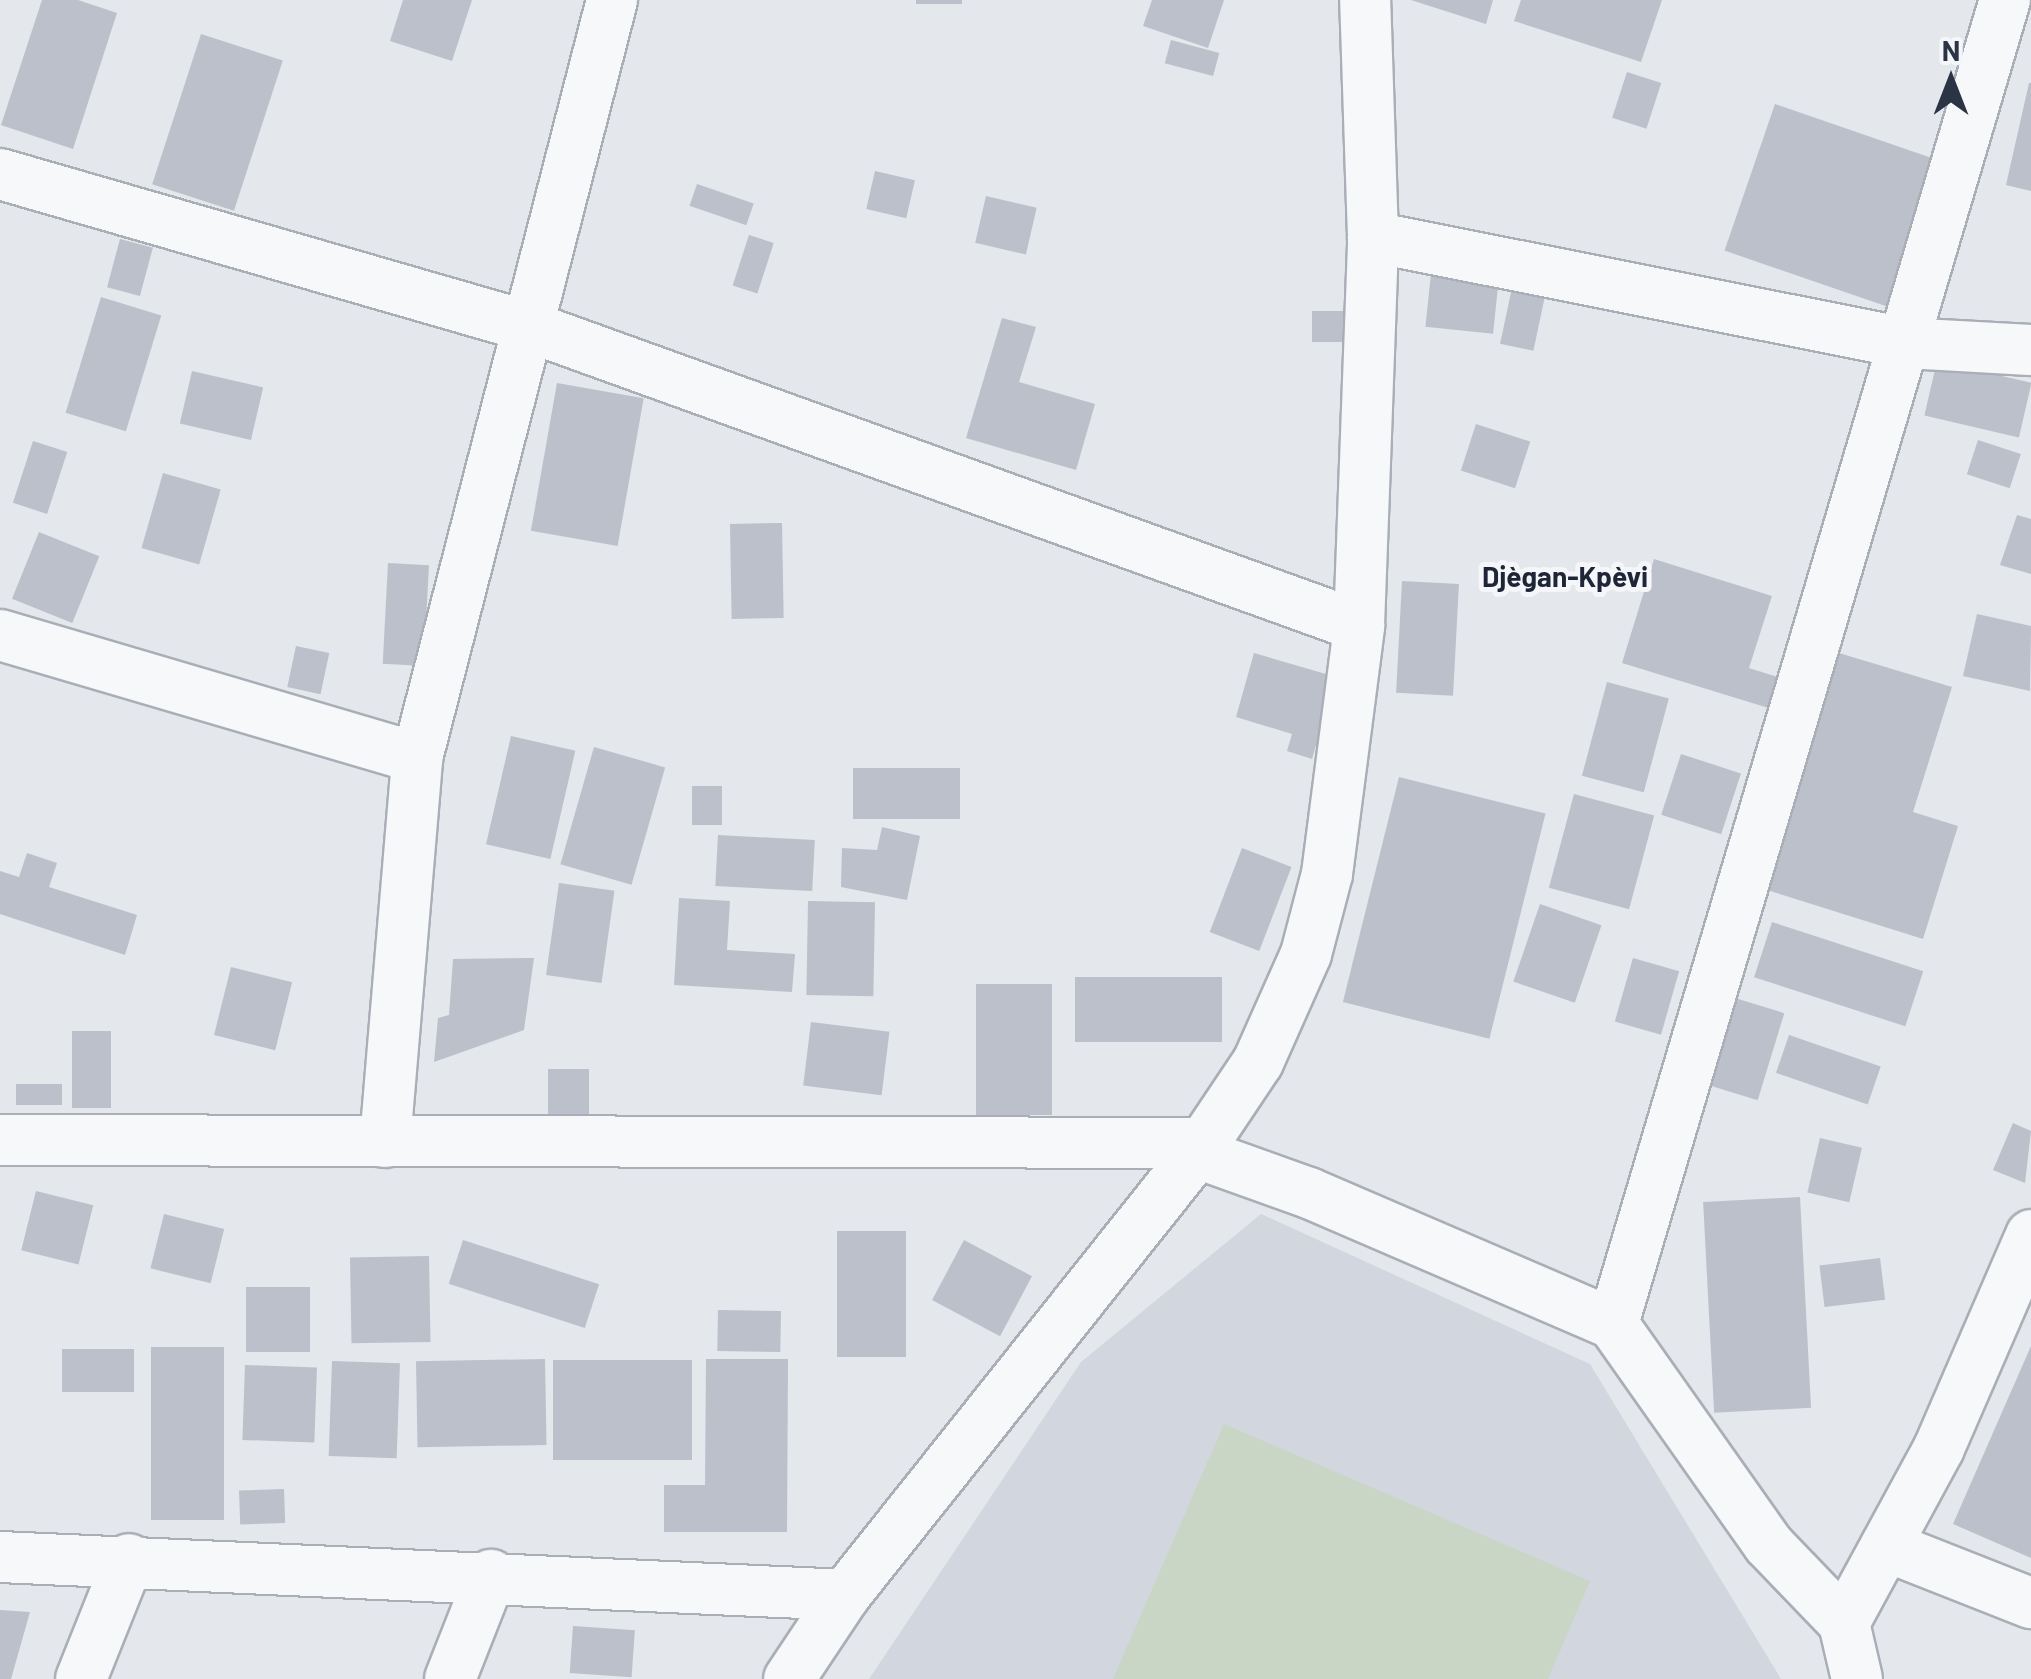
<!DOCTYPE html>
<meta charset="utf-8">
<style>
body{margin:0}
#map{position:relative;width:2031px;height:1679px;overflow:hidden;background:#e4e7ec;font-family:Barlow,sans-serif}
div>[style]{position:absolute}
.built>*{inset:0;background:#d2d6de}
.green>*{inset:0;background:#c9d6c5}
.building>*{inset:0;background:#bbc0ca;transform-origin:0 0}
.roads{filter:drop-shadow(2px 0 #a9aeb7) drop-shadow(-2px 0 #a9aeb7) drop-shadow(0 2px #a9aeb7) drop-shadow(0 -2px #a9aeb7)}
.street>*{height:50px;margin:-25px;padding:0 25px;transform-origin:25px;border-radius:25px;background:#f7f8fa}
span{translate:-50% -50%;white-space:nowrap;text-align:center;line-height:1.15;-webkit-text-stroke:10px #f4f6f9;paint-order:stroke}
.neighbourhood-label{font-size:28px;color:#1d2536;font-weight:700}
.north{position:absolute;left:1901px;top:30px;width:100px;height:100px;-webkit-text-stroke:8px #f4f6f9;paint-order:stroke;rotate:0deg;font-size:28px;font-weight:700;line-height:40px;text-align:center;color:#2b3445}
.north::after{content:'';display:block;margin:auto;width:35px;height:45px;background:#2b3445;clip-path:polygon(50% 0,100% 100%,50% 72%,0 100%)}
</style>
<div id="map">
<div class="built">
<div style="clip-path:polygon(1261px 1214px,1590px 1364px,1781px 1679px,869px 1679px,1081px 1362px)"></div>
</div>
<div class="green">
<div style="clip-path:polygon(1224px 1424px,1590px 1581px,1548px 1679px,1113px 1679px)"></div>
</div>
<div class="building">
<div style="clip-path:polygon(42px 0,78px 0,117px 13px,73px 149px,1px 125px)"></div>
<div style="clip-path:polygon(403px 0,472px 0,452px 61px,390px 41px)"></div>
<div style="left:916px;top:0;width:46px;height:4px"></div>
<div style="clip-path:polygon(1152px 0,1224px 0,1208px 48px,1143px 26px)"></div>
<div style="clip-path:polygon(1411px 0,1493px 0,1486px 24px)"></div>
<div style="clip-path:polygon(1521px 0,1662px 0,1641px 62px,1514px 21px)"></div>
<div style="left:201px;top:34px;width:86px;height:158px;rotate:18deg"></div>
<div style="left:1171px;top:40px;width:50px;height:24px;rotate:15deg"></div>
<div style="left:1627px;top:72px;width:36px;height:48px;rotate:18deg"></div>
<div style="clip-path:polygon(2029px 83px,2031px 83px,2031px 191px,2006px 185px)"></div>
<div style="left:1775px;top:104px;width:178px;height:155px;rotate:19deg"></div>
<div style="left:875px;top:171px;width:41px;height:39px;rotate:13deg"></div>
<div style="left:697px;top:184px;width:60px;height:23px;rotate:19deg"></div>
<div style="left:986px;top:196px;width:52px;height:48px;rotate:13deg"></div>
<div style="left:749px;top:235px;width:26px;height:53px;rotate:18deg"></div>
<div style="left:120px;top:239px;width:34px;height:50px;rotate:15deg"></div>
<div style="left:1432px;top:264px;width:68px;height:63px;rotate:6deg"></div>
<div style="left:1513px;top:283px;width:34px;height:62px;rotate:12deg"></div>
<div style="left:101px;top:297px;width:63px;height:121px;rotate:17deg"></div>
<div style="left:1312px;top:311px;width:40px;height:31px"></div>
<div style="clip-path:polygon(1002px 318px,1036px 327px,1019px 382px,1095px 404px,1076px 470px,966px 438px)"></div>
<div style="left:1937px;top:361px;width:97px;height:56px;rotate:13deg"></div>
<div style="left:192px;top:371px;width:73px;height:54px;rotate:13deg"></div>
<div style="left:557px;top:383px;width:88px;height:150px;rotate:10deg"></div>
<div style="left:1476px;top:424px;width:57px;height:49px;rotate:18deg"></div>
<div style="left:1978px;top:440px;width:45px;height:36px;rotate:18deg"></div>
<div style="left:33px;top:441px;width:36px;height:65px;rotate:18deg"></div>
<div style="left:163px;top:473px;width:60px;height:78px;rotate:16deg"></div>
<div style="clip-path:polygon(2017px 515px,2031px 519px,2031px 574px,2000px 565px)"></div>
<div style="left:782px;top:523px;width:95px;height:52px;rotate:89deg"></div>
<div style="left:39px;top:532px;width:65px;height:72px;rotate:22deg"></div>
<div style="clip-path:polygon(1654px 559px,1772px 596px,1749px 668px,1784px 679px,1775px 710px,1622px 663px)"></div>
<div style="left:388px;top:563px;width:41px;height:101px;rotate:3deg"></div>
<div style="left:1402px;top:581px;width:57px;height:112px;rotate:3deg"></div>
<div style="clip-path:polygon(1977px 614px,2031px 626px,2030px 691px,1963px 676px)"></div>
<div style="left:296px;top:646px;width:34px;height:42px;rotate:12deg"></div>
<div style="clip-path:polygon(1254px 653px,1336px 677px,1312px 759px,1287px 751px,1292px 734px,1236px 717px)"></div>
<div style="clip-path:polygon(1839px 653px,1952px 687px,1913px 812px,1958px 826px,1923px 939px,1764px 889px)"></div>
<div style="left:1607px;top:682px;width:64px;height:97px;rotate:15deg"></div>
<div style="left:511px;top:736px;width:66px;height:111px;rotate:13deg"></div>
<div style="left:594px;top:747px;width:74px;height:122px;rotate:16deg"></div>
<div style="left:1681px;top:754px;width:63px;height:64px;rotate:18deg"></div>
<div style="left:960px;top:768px;width:51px;height:107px;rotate:90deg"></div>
<div style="left:1399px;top:777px;width:151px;height:232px;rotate:14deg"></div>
<div style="left:692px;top:786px;width:30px;height:39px"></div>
<div style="left:1574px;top:794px;width:83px;height:97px;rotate:15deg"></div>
<div style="clip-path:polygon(882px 827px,920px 836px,907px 900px,841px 887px,842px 848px,877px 850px)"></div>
<div style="left:718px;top:835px;width:97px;height:51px;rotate:3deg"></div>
<div style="left:1242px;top:848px;width:53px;height:90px;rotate:21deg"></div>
<div style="clip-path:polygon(27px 853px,57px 863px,49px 887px,137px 915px,125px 955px,0 914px,0 871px,19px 877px)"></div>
<div style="left:559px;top:883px;width:56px;height:93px;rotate:8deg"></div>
<div style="clip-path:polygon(679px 898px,730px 901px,727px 950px,795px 954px,792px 992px,674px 985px)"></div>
<div style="left:808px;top:901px;width:67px;height:94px;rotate:1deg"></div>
<div style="left:1540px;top:904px;width:65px;height:82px;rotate:19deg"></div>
<div style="left:1772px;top:922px;width:159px;height:58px;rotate:18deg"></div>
<div style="clip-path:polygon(534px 958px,524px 1030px,434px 1062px,438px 1018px,449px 1015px,453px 959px)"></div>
<div style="left:1633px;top:958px;width:48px;height:66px;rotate:16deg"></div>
<div style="left:231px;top:967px;width:63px;height:70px;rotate:14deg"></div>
<div style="left:1222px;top:977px;width:65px;height:147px;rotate:90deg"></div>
<div style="left:976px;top:984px;width:76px;height:131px"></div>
<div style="left:1725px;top:995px;width:62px;height:91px;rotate:17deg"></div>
<div style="left:811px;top:1022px;width:79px;height:64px;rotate:7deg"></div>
<div style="left:72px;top:1031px;width:39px;height:77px"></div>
<div style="left:1789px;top:1035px;width:97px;height:40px;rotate:19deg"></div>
<div style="left:548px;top:1069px;width:41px;height:47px"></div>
<div style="left:16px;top:1084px;width:46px;height:21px"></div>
<div style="clip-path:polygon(2013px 1123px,2031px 1131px,2025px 1183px,1993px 1170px)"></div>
<div style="left:1820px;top:1138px;width:43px;height:56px;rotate:13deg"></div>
<div style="left:36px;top:1191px;width:59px;height:61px;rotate:14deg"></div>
<div style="left:1800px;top:1197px;width:211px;height:97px;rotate:87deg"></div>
<div style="left:164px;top:1214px;width:62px;height:56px;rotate:14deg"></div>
<div style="left:837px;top:1231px;width:69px;height:126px"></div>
<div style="left:463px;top:1240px;width:143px;height:46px;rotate:18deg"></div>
<div style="left:964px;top:1240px;width:77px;height:68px;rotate:28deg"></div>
<div style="left:429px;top:1256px;width:86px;height:79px;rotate:89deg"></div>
<div style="left:1880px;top:1258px;width:42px;height:61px;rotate:83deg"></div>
<div style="left:246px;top:1287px;width:64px;height:65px"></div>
<div style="left:718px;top:1310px;width:63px;height:41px;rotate:1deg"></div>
<div style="clip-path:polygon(2031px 1346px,2031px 1558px,1953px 1524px)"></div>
<div style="left:224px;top:1347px;width:173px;height:73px;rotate:90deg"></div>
<div style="left:134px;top:1349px;width:43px;height:72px;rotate:90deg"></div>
<div style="left:545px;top:1359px;width:86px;height:129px;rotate:89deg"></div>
<div style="clip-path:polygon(706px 1359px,788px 1359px,787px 1532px,664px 1532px,664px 1485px,705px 1485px)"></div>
<div style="left:553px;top:1360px;width:139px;height:100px"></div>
<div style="left:332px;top:1361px;width:68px;height:95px;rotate:2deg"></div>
<div style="left:245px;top:1365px;width:72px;height:75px;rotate:2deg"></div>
<div style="left:284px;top:1489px;width:34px;height:45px;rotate:88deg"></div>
<div style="clip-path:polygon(0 1610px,30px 1612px,11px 1679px,0 1679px)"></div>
<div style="left:573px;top:1626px;width:62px;height:47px;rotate:4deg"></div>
</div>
<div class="roads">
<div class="street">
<div style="left:0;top:174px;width:552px;rotate:16.1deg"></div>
<div style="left:530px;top:327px;width:881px;rotate:19.83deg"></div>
<div style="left:1373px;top:237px;width:542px;rotate:11.27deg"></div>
<div style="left:1905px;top:343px;width:126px;rotate:3.2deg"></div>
<div style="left:0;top:635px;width:435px;rotate:16.4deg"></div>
<div style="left:0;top:1140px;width:1204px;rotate:0.14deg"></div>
<div style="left:385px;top:1142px;width:385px;rotate:-85.2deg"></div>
<div style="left:417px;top:758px;width:783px;rotate:-75.57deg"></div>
<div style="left:1197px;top:1153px;width:119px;rotate:19.7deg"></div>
<div style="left:1309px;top:1193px;width:331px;rotate:23.3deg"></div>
<div style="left:1613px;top:1324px;width:269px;rotate:54.8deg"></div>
<div style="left:1768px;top:1544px;width:110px;rotate:46.1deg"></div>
<div style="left:1844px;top:1623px;width:57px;rotate:76.9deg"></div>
<div style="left:1613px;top:1324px;width:1381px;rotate:-73.51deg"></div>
<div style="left:1886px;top:1546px;width:156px;rotate:21.5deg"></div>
<div style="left:0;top:1557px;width:846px;rotate:2.57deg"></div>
<div style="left:1844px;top:1623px;width:199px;rotate:-61.5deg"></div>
<div style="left:1939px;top:1448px;width:232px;rotate:-66.6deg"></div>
<div style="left:81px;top:1679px;width:129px;rotate:-68.2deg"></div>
<div style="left:450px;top:1679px;width:112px;rotate:-68.5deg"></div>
<div style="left:789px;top:1679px;width:101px;rotate:-56.3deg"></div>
<div style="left:845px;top:1595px;width:565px;rotate:-51.47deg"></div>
<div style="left:1197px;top:1153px;width:110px;rotate:-56.2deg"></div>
<div style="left:1258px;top:1062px;width:118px;rotate:-66deg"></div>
<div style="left:1306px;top:954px;width:83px;rotate:-75.3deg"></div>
<div style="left:1327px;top:874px;width:250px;rotate:-82.6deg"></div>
<div style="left:1359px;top:626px;width:389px;rotate:-87.9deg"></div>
<div style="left:1373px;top:237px;width:237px;rotate:-91.9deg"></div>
</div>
</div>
<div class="neighbourhood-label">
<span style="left:1565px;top:576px">Djègan-Kpèvi</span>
</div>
<div class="north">N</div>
</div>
